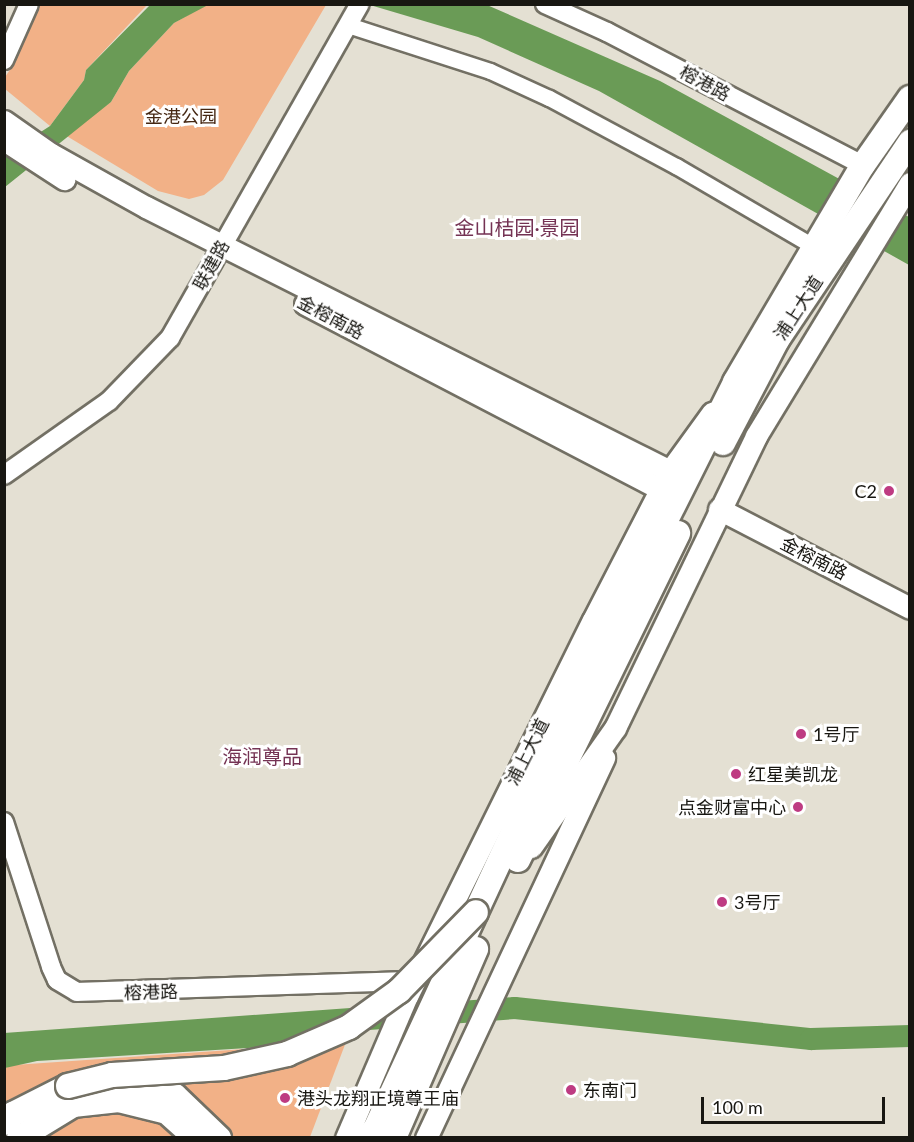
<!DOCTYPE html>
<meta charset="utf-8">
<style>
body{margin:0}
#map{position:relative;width:914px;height:1142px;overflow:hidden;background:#e4e0d3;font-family:Lato,"Noto Sans SC",sans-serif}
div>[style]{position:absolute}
.green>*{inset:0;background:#f2b187}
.water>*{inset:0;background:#6a9b56}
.river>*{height:22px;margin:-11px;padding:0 11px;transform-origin:11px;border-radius:11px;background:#6a9b56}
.roads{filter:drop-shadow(2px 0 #737064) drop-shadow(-2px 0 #737064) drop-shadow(0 2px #737064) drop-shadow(0 -2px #737064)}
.minor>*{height:15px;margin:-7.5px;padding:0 7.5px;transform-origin:7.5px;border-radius:7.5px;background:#fff}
.tertiary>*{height:18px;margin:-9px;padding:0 9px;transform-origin:9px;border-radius:9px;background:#fff}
.secondary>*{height:21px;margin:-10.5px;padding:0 10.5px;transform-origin:10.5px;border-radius:10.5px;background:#fff}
.primary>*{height:24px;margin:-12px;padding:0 12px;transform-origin:12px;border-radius:12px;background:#fff}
.trunk>*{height:24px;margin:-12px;padding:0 12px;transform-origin:12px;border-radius:12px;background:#fff}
.bridges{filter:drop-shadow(2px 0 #737064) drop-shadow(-2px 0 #737064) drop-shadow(0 2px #737064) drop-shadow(0 -2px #737064)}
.trunk-bridge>*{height:24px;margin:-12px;padding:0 12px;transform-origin:12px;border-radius:12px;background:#fff}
.dots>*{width:16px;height:16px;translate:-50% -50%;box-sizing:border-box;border:3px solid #fff;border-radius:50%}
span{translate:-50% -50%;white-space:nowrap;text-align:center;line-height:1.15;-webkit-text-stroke:6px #fff;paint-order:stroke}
.street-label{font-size:18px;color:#181712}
.park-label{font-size:18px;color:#452712}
.poi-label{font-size:18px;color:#181712}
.right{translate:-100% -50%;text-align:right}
.left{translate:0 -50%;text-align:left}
.neighbourhood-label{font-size:20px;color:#743253}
.frame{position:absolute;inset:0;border:6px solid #181712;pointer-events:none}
.scale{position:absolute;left:701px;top:1097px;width:184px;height:27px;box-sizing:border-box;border:3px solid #181712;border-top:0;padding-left:8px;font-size:18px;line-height:21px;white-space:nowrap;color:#181712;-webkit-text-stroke:4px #fff;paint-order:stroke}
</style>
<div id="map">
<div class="green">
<div style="clip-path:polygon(208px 4px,326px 5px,223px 180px,204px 195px,189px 199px,158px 191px,65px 135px,111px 102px,129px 71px,174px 23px)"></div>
<div style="clip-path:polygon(37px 5px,147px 5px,86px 70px,84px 80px,50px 126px,5px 89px,5px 77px,16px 61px,12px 55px)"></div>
<div style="clip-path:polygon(346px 1042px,310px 1137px,5px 1138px,5px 1068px,14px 1065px)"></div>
</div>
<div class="water">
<div style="clip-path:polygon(150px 5px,208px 5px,174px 23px,129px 71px,111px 102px,5px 187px,5px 155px,50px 126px,84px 80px,86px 70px)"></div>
<div style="clip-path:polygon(370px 5px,487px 5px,660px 81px,909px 217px,909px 265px,599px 91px,478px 37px)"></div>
<div style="clip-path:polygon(364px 1007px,346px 1042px,37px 1061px,5px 1068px,4px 1033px)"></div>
</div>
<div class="river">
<div style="left:355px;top:1020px;width:160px;rotate:-4.3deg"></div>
<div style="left:515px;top:1008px;width:298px;rotate:6deg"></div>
<div style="left:811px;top:1039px;width:99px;rotate:-1.7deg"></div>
</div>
<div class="roads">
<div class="minor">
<div style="left:348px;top:25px;width:149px;rotate:17.9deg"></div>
<div style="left:490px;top:71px;width:65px;rotate:24.6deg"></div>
<div style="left:549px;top:98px;width:144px;rotate:28.2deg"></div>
<div style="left:676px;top:166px;width:159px;rotate:30.3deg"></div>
</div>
<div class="tertiary">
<div style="left:545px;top:4px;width:68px;rotate:24.3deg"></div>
<div style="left:607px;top:32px;width:288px;rotate:27.5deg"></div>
<div style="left:4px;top:60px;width:61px;rotate:-65.9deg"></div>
<div style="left:4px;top:475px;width:128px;rotate:-35.2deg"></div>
<div style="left:109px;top:401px;width:88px;rotate:-45.9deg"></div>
<div style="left:170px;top:338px;width:384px;rotate:-60.4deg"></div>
<div style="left:4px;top:822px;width:152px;rotate:72deg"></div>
<div style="left:51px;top:967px;width:14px;rotate:65deg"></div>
<div style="left:57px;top:980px;width:23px;rotate:31deg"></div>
<div style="left:77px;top:992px;width:336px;rotate:-1.9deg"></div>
</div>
<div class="secondary">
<div style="left:4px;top:121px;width:57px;rotate:35.1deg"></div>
<div style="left:51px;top:154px;width:109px;rotate:29.2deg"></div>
<div style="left:146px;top:207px;width:587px;rotate:26.74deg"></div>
<div style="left:4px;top:140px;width:72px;rotate:33deg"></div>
<div style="left:305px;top:304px;width:400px;rotate:27.5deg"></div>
<div style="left:719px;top:509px;width:215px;rotate:27.4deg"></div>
<div style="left:531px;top:847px;width:146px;rotate:-54.8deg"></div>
<div style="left:615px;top:728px;width:324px;rotate:-64.2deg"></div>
<div style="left:756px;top:436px;width:296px;rotate:-58.7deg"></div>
<div style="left:346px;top:1138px;width:155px;rotate:-66.8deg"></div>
<div style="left:407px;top:996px;width:419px;rotate:-63.7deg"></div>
<div style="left:593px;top:620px;width:168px;rotate:-62.7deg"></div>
<div style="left:670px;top:471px;width:72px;rotate:-54.1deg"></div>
<div style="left:426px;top:1138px;width:420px;rotate:-64.9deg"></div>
</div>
<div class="primary">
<div style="left:723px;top:443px;width:116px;rotate:-62.3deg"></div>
<div style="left:777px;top:340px;width:239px;rotate:-56.1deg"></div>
<div style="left:518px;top:860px;width:364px;rotate:-63.9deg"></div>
<div style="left:371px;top:1138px;width:437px;rotate:-65.1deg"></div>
<div style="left:555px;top:742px;width:402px;rotate:-63.4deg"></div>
<div style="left:735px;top:382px;width:252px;rotate:-59.5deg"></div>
<div style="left:863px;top:165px;width:82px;rotate:-55deg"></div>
<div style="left:394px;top:1138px;width:206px;rotate:-66.5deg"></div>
</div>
<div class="trunk">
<div style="left:4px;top:1123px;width:13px;rotate:-45deg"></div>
<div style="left:13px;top:1114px;width:62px;rotate:-27deg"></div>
<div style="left:68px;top:1086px;width:53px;rotate:-5.4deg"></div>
<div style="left:121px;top:1081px;width:56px;rotate:15.5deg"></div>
<div style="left:175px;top:1096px;width:61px;rotate:43.7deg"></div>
<div style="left:19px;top:1138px;width:63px;rotate:-31.4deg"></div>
<div style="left:73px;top:1105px;width:46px;rotate:-6.2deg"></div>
<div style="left:119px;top:1100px;width:49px;rotate:14deg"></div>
<div style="left:167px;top:1112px;width:39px;rotate:42deg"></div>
<div style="left:368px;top:1138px;width:10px;rotate:-53deg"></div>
</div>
</div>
<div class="bridges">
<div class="trunk-bridge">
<div style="left:68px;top:1086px;width:45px;rotate:-14deg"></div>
<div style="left:112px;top:1075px;width:112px;rotate:-3.6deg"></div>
<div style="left:224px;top:1068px;width:65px;rotate:-12.5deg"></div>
<div style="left:287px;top:1054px;width:68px;rotate:-23.5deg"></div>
<div style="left:349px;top:1027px;width:62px;rotate:-35.8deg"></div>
<div style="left:399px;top:991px;width:110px;rotate:-45.7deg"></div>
</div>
</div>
<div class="dots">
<div style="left:889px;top:491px;background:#be3b82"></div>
<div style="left:801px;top:734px;background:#be3b82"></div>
<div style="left:736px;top:774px;background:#be3b82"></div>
<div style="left:798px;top:807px;background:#be3b82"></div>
<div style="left:722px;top:902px;background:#be3b82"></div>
<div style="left:571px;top:1090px;background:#be3b82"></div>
<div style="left:285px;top:1098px;background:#be3b82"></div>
</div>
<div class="street-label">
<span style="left:705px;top:83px;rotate:28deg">榕港路</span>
<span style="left:211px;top:265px;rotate:-61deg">联建路</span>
<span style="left:798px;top:308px;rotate:-57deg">浦上大道</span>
<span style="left:331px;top:317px;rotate:28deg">金榕南路</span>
<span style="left:814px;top:558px;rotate:27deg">金榕南路</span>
<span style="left:527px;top:752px;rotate:-63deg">浦上大道</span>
<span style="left:151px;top:992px;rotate:-2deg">榕港路</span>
</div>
<div class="park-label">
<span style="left:181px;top:116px">金港公园</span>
</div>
<div class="poi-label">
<span class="right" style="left:877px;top:491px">C2</span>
<span class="left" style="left:813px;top:734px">1号厅</span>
<span class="left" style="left:748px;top:774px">红星美凯龙</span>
<span class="right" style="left:786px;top:807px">点金财富中心</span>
<span class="left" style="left:734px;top:902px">3号厅</span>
<span class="left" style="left:583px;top:1090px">东南门</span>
<span class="left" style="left:297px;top:1098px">港头龙翔正境尊王庙</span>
</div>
<div class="neighbourhood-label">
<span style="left:517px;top:227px">金山桔园·景园</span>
<span style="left:262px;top:756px">海润尊品</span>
</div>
<div class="frame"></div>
<div class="scale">100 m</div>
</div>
